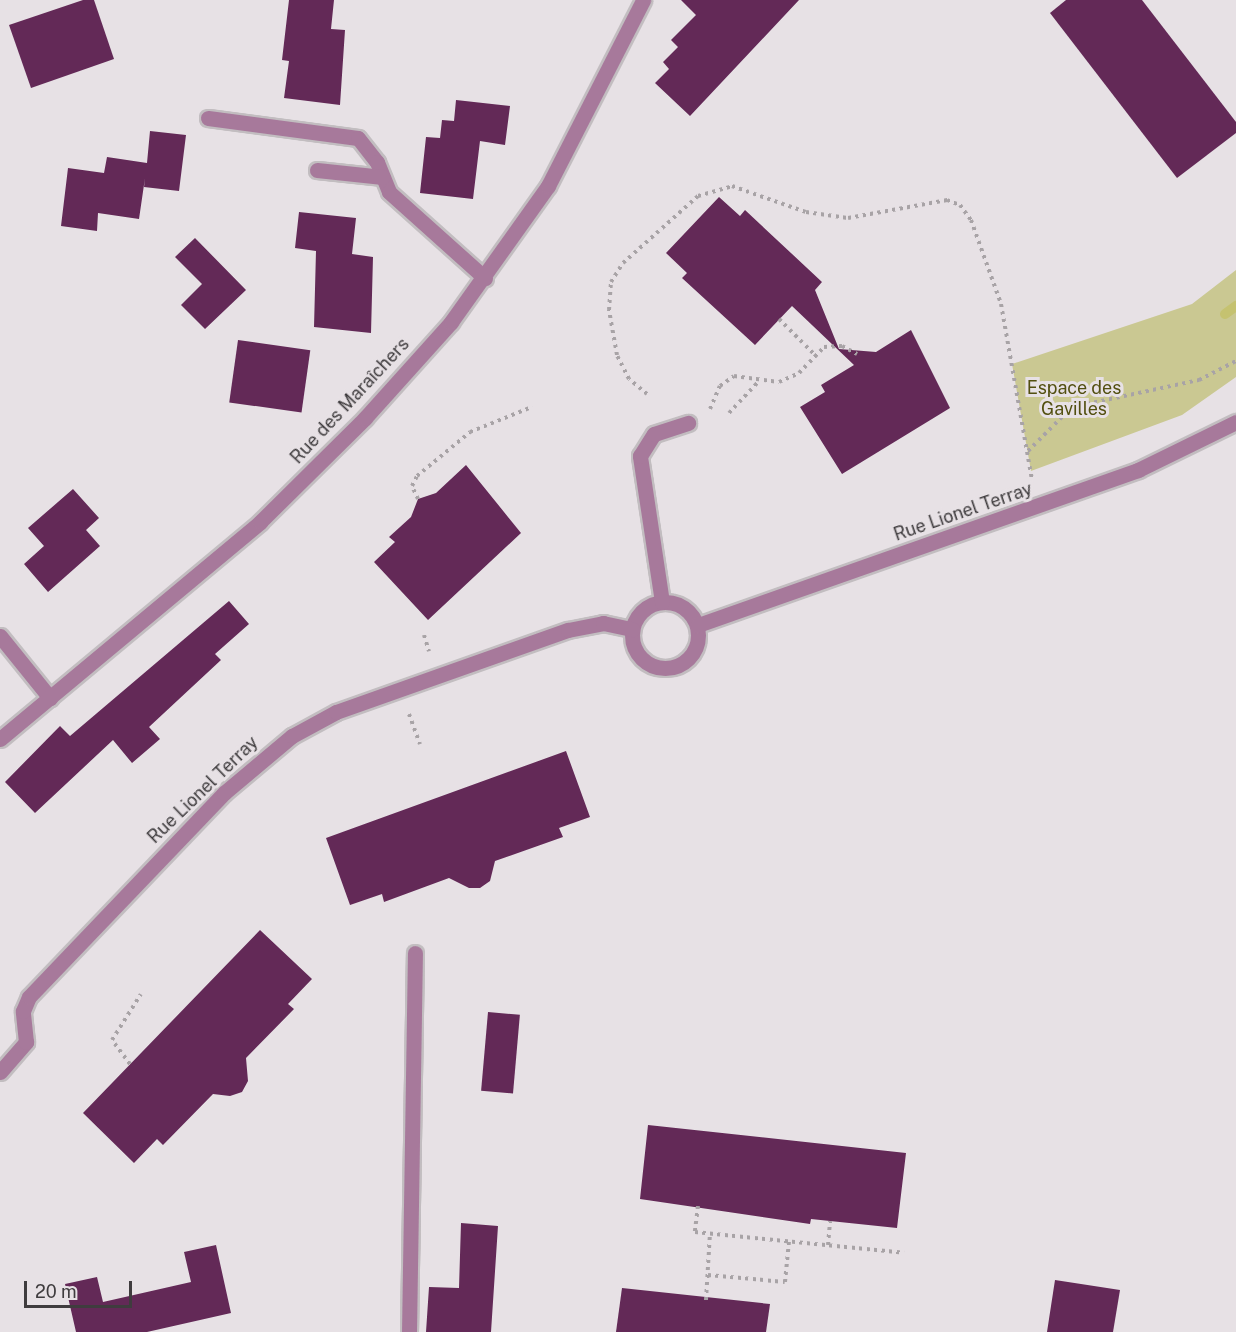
<!DOCTYPE html>
<meta charset="utf-8">
<style>
body{margin:0}
#map{position:relative;width:1236px;height:1332px;overflow:hidden;background:#e7e1e5;font-family:"Public Sans",sans-serif}
div>[style]{position:absolute}
.green>*{inset:0;background:#cac892}
.stream>*{height:10px;margin:-5px;padding:0 5px;transform-origin:5px;border-radius:5px;background:#c5c270}
.building>*{inset:0;background:#632957;transform-origin:0 0}
.path>*{height:4px;margin-top:-2px;transform-origin:0;background:repeating-linear-gradient(90deg,#a8a3a6 0 3px,transparent 0 7.5px)}
.roads{filter:drop-shadow(2px 0 #c2bdc0) drop-shadow(-2px 0 #c2bdc0) drop-shadow(0 2px #c2bdc0) drop-shadow(0 -2px #c2bdc0)}
.minor>*{height:15px;margin:-7.5px;padding:0 7.5px;transform-origin:7.5px;border-radius:7.5px;background:#a7799b}
.minor>.ring{margin:-7.5px;padding:0;box-sizing:content-box;background:none;border:15px solid #a7799b;border-radius:50%}
span{translate:-50% -50%;white-space:nowrap;text-align:center;line-height:1.15;-webkit-text-stroke:6px #e7e1e5;paint-order:stroke}
.park-label{font-size:18px;color:#524f10}
.street-label{font-size:18px;color:#3f3c3e}
.scale{position:absolute;left:24px;top:1281px;width:108px;height:27px;box-sizing:border-box;border:3px solid #3f3c3e;border-top:0;padding-left:8px;font-size:18px;line-height:21px;white-space:nowrap;color:#3f3c3e;-webkit-text-stroke:4px #e7e1e5;paint-order:stroke}
</style>
<div id="map">
<div class="green">
<div style="clip-path:polygon(1236px 270px,1236px 377px,1182px 415px,1031px 471px,1012px 364px,1192px 304px)"></div>
</div>
<div class="stream">
<div style="left:1225px;top:314px;width:14px;rotate:-36deg"></div>
</div>
<div class="building">
<div style="clip-path:polygon(83px 0,94px 0,114px 59px,31px 88px,9px 25px)"></div>
<div style="clip-path:polygon(289px 0,334px 0,331px 29px,345px 30px,340px 105px,284px 98px,289px 61px,282px 60px)"></div>
<div style="clip-path:polygon(681px 0,799px 0,690px 116px,655px 83px,669px 69px,663px 62px,678px 47px,671px 40px,696px 15px)"></div>
<div style="clip-path:polygon(1066px 0,1142px 0,1236px 122px,1236px 133px,1177px 178px,1050px 13px)"></div>
<div style="clip-path:polygon(456px 100px,510px 106px,505px 145px,480px 141px,473px 199px,420px 193px,426px 137px,440px 138px,442px 120px,454px 121px)"></div>
<div style="clip-path:polygon(150px 131px,186px 135px,179px 191px,144px 187px,145px 178px,139px 219px,98px 213px,97px 231px,61px 226px,68px 168px,104px 173px,107px 157px,147px 163px)"></div>
<div style="clip-path:polygon(719px 197px,740px 216px,745px 210px,822px 282px,815px 290px,839px 349px,876px 352px,911px 330px,950px 408px,842px 474px,800px 407px,825px 392px,821px 385px,854px 365px,792px 306px,755px 345px,682px 278px,687px 273px,666px 253px)"></div>
<div style="clip-path:polygon(299px 212px,356px 218px,352px 254px,373px 257px,371px 333px,314px 327px,316px 251px,295px 248px)"></div>
<div style="clip-path:polygon(195px 238px,246px 290px,205px 329px,181px 305px,202px 284px,175px 257px)"></div>
<div style="left:238px;top:340px;width:73px;height:63px;rotate:8deg"></div>
<div style="clip-path:polygon(466px 465px,521px 533px,428px 620px,374px 562px,395px 542px,389px 537px,411px 517px,418px 499px,436px 493px)"></div>
<div style="clip-path:polygon(73px 489px,99px 518px,86px 530px,100px 546px,48px 592px,24px 564px,44px 546px,28px 528px)"></div>
<div style="clip-path:polygon(229px 601px,249px 624px,215px 654px,221px 660px,149px 727px,160px 739px,132px 763px,113px 740px,35px 813px,5px 782px,60px 726px,70px 736px)"></div>
<div style="clip-path:polygon(566px 751px,590px 817px,559px 828px,563px 837px,495px 861px,490px 881px,480px 888px,469px 888px,449px 878px,384px 902px,382px 894px,350px 905px,326px 838px)"></div>
<div style="clip-path:polygon(260px 930px,312px 979px,288px 1004px,294px 1009px,246px 1058px,248px 1081px,242px 1092px,230px 1096px,213px 1094px,163px 1145px,157px 1139px,134px 1163px,83px 1113px)"></div>
<div style="left:488px;top:1012px;width:32px;height:79px;rotate:5deg"></div>
<div style="clip-path:polygon(648px 1125px,906px 1153px,897px 1228px,811px 1219px,810px 1224px,640px 1199px)"></div>
<div style="clip-path:polygon(461px 1223px,498px 1226px,491px 1332px,426px 1332px,429px 1287px,459px 1288px)"></div>
<div style="clip-path:polygon(216px 1245px,231px 1313px,147px 1332px,76px 1332px,65px 1284px,97px 1277px,103px 1302px,191px 1282px,184px 1252px)"></div>
<div style="clip-path:polygon(1055px 1280px,1120px 1290px,1113px 1332px,1047px 1332px)"></div>
<div style="clip-path:polygon(622px 1288px,770px 1304px,766px 1332px,616px 1332px)"></div>
</div>
<div class="path">
<div style="left:779px;top:319px;width:49px;rotate:45deg"></div>
<div style="left:647px;top:394px;width:23px;rotate:-140deg"></div>
<div style="left:629px;top:379px;width:27px;rotate:-117deg"></div>
<div style="left:617px;top:355px;width:46px;rotate:-100.1deg"></div>
<div style="left:609px;top:310px;width:28px;rotate:-86deg"></div>
<div style="left:611px;top:282px;width:22px;rotate:-58deg"></div>
<div style="left:623px;top:263px;width:101px;rotate:-41.8deg"></div>
<div style="left:698px;top:196px;width:35px;rotate:-16deg"></div>
<div style="left:732px;top:186px;width:78px;rotate:19.4deg"></div>
<div style="left:806px;top:212px;width:42px;rotate:8.1deg"></div>
<div style="left:848px;top:218px;width:101px;rotate:-10.3deg"></div>
<div style="left:947px;top:200px;width:14px;rotate:21deg"></div>
<div style="left:960px;top:205px;width:19px;rotate:54deg"></div>
<div style="left:971px;top:220px;width:89px;rotate:70.3deg"></div>
<div style="left:1001px;top:304px;width:178px;rotate:80deg"></div>
<div style="left:710px;top:409px;width:25px;rotate:-67deg"></div>
<div style="left:720px;top:386px;width:17px;rotate:-36deg"></div>
<div style="left:734px;top:376px;width:45px;rotate:7.6deg"></div>
<div style="left:779px;top:382px;width:22px;rotate:-24deg"></div>
<div style="left:799px;top:373px;width:36px;rotate:-46deg"></div>
<div style="left:824px;top:347px;width:18px;rotate:-3deg"></div>
<div style="left:842px;top:346px;width:17px;rotate:28deg"></div>
<div style="left:729px;top:413px;width:44px;rotate:-46.8deg"></div>
<div style="left:1028px;top:451px;width:51px;rotate:-45deg"></div>
<div style="left:1064px;top:415px;width:25px;rotate:-26deg"></div>
<div style="left:1087px;top:404px;width:115px;rotate:-12.1deg"></div>
<div style="left:1199px;top:380px;width:42px;rotate:-27.2deg"></div>
<div style="left:418px;top:499px;width:14px;rotate:-115deg"></div>
<div style="left:412px;top:486px;width:11px;rotate:-63deg"></div>
<div style="left:417px;top:476px;width:69px;rotate:-39.7deg"></div>
<div style="left:470px;top:432px;width:67px;rotate:-22deg"></div>
<div style="left:424px;top:635px;width:17px;rotate:73deg"></div>
<div style="left:409px;top:714px;width:32px;rotate:70deg"></div>
<div style="left:130px;top:1064px;width:30px;rotate:-127deg"></div>
<div style="left:112px;top:1040px;width:54px;rotate:-57.8deg"></div>
<div style="left:698px;top:1206px;width:26px;rotate:97deg"></div>
<div style="left:695px;top:1232px;width:210px;rotate:5.7deg"></div>
<div style="left:828px;top:1245px;width:24px;rotate:-85deg"></div>
<div style="left:708px;top:1275px;width:77px;rotate:5.2deg"></div>
<div style="left:785px;top:1282px;width:41px;rotate:-84.4deg"></div>
<div style="left:706px;top:1300px;width:67px;rotate:-86.6deg"></div>
</div>
<div class="roads">
<div class="minor">
<div style="left:208px;top:118px;width:151px;rotate:7.6deg"></div>
<div style="left:358px;top:138px;width:31px;rotate:52deg"></div>
<div style="left:377px;top:162px;width:32px;rotate:68deg"></div>
<div style="left:389px;top:192px;width:129px;rotate:41.9deg"></div>
<div style="left:317px;top:170px;width:66px;rotate:6.1deg"></div>
<div class="ring" style="left:632px;top:602px;width:51px;height:51px"></div>
<div style="left:662px;top:602px;width:148px;rotate:-98.6deg"></div>
<div style="left:640px;top:456px;width:26px;rotate:-58deg"></div>
<div style="left:654px;top:434px;width:36px;rotate:-18deg"></div>
<div style="left:698px;top:625px;width:467px;rotate:-19.4deg"></div>
<div style="left:1138px;top:470px;width:109px;rotate:-26.1deg"></div>
<div style="left:0;top:636px;width:80px;rotate:51.1deg"></div>
<div style="left:0;top:739px;width:339px;rotate:-39.8deg"></div>
<div style="left:260px;top:522px;width:148px;rotate:-44.7deg"></div>
<div style="left:365px;top:418px;width:129px;rotate:-48.1deg"></div>
<div style="left:451px;top:322px;width:167px;rotate:-54.5deg"></div>
<div style="left:548px;top:186px;width:209px;rotate:-62.9deg"></div>
<div style="left:0;top:1072px;width:40px;rotate:-49deg"></div>
<div style="left:26px;top:1042px;width:31px;rotate:-96deg"></div>
<div style="left:23px;top:1011px;width:15px;rotate:-67deg"></div>
<div style="left:29px;top:997px;width:282px;rotate:-46.3deg"></div>
<div style="left:224px;top:793px;width:89px;rotate:-40deg"></div>
<div style="left:292px;top:736px;width:50px;rotate:-28.6deg"></div>
<div style="left:336px;top:712px;width:246px;rotate:-19.5deg"></div>
<div style="left:568px;top:630px;width:36px;rotate:-11deg"></div>
<div style="left:603px;top:623px;width:30px;rotate:12deg"></div>
<div style="left:409px;top:1332px;width:379px;rotate:-89.1deg"></div>
</div>
</div>
<div class="park-label">
<span style="left:1074px;top:399px">Espace des<br>Gavilles</span>
</div>
<div class="street-label">
<span style="left:350px;top:401px;rotate:-47deg">Rue des Maraîchers</span>
<span style="left:963px;top:512px;rotate:-19deg">Rue Lionel Terray</span>
<span style="left:203px;top:790px;rotate:-44deg">Rue Lionel Terray</span>
</div>
<div class="scale">20 m</div>
</div>
